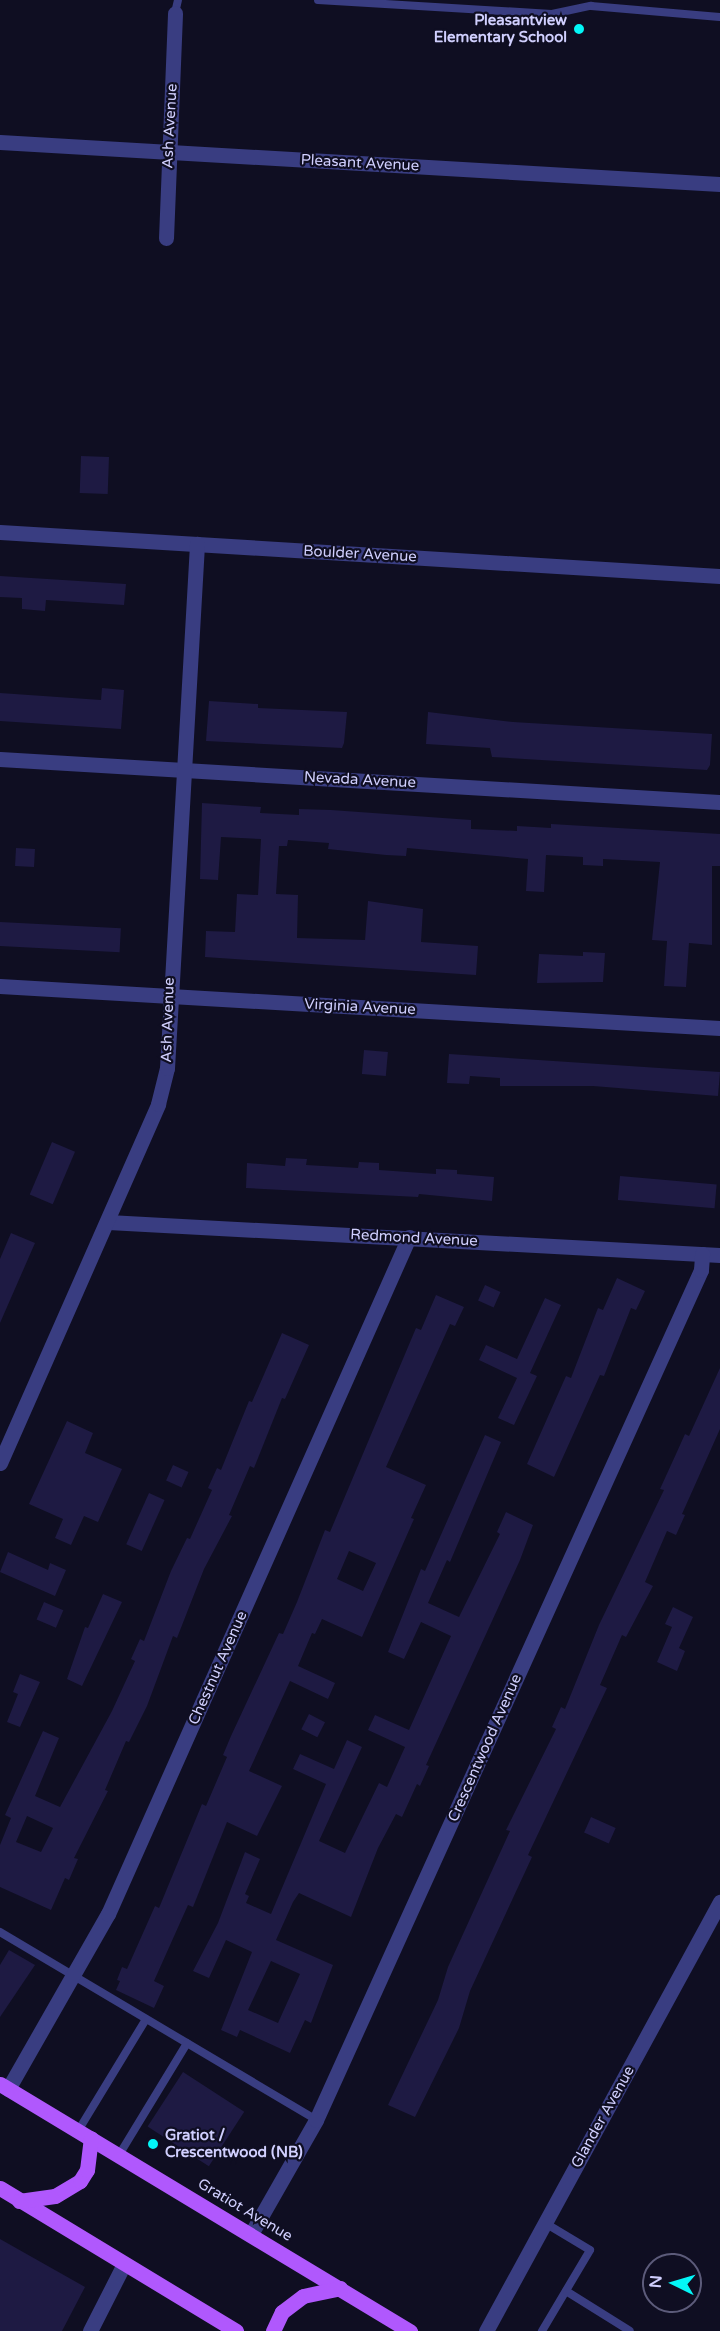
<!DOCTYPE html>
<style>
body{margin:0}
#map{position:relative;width:720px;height:2331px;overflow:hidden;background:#0f0e22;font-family:"Varela Round",sans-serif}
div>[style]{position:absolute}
.building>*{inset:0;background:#1e1a43;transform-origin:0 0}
.lane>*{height:8px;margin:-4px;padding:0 4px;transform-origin:4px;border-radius:4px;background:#393d81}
.street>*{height:15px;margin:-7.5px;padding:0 7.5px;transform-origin:7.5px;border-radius:7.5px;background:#393d81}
.primary>*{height:15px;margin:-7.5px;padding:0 7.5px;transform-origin:7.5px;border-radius:7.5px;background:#b058fd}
.dots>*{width:16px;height:16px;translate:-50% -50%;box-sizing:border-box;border:3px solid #0f0e22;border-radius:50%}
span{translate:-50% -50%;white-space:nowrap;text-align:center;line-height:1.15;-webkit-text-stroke:4.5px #0f0e22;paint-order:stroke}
.poi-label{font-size:15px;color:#d0cffe;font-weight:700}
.right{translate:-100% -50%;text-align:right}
.left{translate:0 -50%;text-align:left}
.street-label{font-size:15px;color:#d0cffe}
.north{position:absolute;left:642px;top:2253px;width:60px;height:60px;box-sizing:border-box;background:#0f0e22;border:2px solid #5c5b7a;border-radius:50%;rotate:275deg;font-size:16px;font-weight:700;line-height:24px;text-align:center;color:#d0cffe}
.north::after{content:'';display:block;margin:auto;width:21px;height:27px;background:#03f6f7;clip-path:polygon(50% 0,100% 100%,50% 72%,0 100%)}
</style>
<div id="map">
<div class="building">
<div style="left:81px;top:456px;width:28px;height:37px;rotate:2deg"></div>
<div style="clip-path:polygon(0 576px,126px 584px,124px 605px,46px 600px,45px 611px,22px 609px,22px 598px,0 597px)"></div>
<div style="clip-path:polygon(102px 688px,124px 690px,121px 729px,0 721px,0 693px,101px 700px)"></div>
<div style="clip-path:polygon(209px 701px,258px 704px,258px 708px,347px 712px,344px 743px,342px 748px,206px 741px)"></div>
<div style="clip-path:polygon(428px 712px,513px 722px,712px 734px,710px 765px,707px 770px,492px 757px,490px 748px,426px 744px)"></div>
<div style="clip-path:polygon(202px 803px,261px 807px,260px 813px,299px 815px,299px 809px,331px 810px,471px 820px,471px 829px,517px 831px,517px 826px,551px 828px,551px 824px,720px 834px,720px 866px,712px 866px,712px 945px,689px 943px,686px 987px,664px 986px,667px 941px,652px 940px,660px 862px,603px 859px,603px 866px,583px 865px,583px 857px,546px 855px,544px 892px,526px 891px,528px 859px,407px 848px,406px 856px,386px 855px,328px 849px,329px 843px,288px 840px,287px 846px,279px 846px,276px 894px,298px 895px,297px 938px,365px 940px,368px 901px,423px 909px,421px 942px,478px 946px,476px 975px,205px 957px,206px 931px,235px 932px,237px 894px,258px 895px,261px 839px,221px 837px,218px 880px,200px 879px)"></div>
<div style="left:16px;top:848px;width:19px;height:18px;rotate:3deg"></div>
<div style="left:0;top:922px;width:121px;height:24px;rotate:3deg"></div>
<div style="clip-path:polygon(583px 952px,605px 953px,603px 982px,537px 983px,539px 954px,583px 956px)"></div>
<div style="left:364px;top:1050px;width:24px;height:24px;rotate:5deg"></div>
<div style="clip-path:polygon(449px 1054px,720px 1072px,718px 1096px,593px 1086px,500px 1086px,500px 1078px,470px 1076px,469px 1084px,447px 1083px)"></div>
<div style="left:52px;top:1142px;width:25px;height:57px;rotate:23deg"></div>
<div style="clip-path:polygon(286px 1158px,307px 1159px,306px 1165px,358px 1168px,359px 1162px,379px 1163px,379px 1170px,436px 1174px,436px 1169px,457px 1170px,457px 1174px,494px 1177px,492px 1201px,419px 1194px,418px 1197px,246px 1188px,247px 1163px,285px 1166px)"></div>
<div style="left:620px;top:1176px;width:97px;height:24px;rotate:5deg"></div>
<div style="clip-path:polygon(11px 1233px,35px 1243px,0 1323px,0 1259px)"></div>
<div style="clip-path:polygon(617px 1278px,645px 1291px,636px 1310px,631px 1308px,604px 1376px,600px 1375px,554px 1477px,527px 1464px,566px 1376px,571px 1378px,598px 1308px,603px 1310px)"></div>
<div style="left:485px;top:1285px;width:17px;height:17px;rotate:24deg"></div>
<div style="clip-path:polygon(evenodd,436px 1295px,464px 1307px,455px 1326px,450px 1324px,386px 1467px,426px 1485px,411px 1518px,414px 1519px,362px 1637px,322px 1619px,315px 1634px,312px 1633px,298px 1666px,335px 1683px,328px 1699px,290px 1681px,249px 1771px,282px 1786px,257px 1836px,227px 1822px,193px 1907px,188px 1905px,154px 1981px,164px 1986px,154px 2008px,116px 1990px,120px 1981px,117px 1980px,122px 1967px,127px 1969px,155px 1906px,159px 1908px,202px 1804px,206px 1806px,227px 1757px,223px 1755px,231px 1736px,279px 1633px,283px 1634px,297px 1602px,325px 1530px,330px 1532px,416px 1328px,421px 1330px,436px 1295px,349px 1551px,376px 1563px,363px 1591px,337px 1579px,349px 1551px)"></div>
<div style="clip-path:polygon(545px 1298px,561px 1305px,530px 1373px,537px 1376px,514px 1425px,498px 1418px,517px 1378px,479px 1360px,486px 1345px,517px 1359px)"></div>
<div style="clip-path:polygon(evenodd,282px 1333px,309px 1345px,285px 1399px,282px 1398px,254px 1468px,250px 1466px,229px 1515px,232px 1516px,204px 1569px,177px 1638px,173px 1636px,147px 1706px,129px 1742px,126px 1741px,105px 1790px,108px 1791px,74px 1858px,78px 1859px,69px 1880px,65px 1878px,51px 1910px,0 1887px,0 1845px,11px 1818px,5px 1815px,43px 1731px,59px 1738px,35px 1796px,60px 1807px,112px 1711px,135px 1661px,131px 1659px,140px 1639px,144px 1641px,171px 1571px,187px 1538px,190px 1539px,212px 1490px,208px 1488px,217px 1468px,221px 1470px,249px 1401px,252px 1402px,282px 1333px,27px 1816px,53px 1828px,41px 1852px,16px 1842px,27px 1816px)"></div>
<div style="clip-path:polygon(720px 1368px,720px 1429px,682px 1514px,685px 1515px,676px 1535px,667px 1531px,645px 1582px,653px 1586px,626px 1637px,622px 1635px,600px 1685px,607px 1688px,528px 1855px,532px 1857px,470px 1991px,459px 2028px,415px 2117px,388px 2105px,438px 2000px,448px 1967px,510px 1831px,506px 1830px,556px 1729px,552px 1727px,561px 1707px,565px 1709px,599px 1625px,664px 1490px,660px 1489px,676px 1454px,685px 1434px,689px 1436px)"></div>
<div style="clip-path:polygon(67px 1421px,93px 1433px,85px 1453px,122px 1469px,98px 1522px,84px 1516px,71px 1545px,55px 1538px,63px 1519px,29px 1504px)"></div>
<div style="clip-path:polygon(evenodd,485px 1435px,501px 1442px,450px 1562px,447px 1560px,428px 1603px,459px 1617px,500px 1534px,497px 1532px,506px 1512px,533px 1525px,520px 1560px,426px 1765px,429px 1766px,420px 1786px,417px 1784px,402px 1817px,396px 1814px,378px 1848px,351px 1917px,299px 1893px,293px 1902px,276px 1940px,333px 1965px,311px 2023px,305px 2020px,290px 2053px,240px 2030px,237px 2037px,221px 2030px,252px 1952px,226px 1940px,209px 1978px,193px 1971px,218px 1923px,245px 1852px,260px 1859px,245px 1894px,249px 1896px,246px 1903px,271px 1914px,326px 1784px,293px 1769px,300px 1754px,334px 1769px,347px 1740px,362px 1747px,319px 1841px,345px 1853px,379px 1783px,387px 1787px,405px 1747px,368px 1730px,375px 1715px,409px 1730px,451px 1636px,421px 1622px,404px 1659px,388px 1652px,421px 1569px,425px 1571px,485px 1435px,271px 1961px,300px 1974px,278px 2023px,248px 2010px,271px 1961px)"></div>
<div style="left:173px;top:1465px;width:17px;height:17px;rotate:24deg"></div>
<div style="left:149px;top:1493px;width:17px;height:56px;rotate:24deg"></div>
<div style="clip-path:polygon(8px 1552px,48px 1570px,50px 1563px,66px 1570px,55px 1596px,0 1572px)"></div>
<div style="clip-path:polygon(103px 1594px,122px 1602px,82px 1686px,67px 1679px,85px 1627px,88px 1628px)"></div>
<div style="left:44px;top:1602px;width:21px;height:19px;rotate:23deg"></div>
<div style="clip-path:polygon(673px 1607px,693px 1617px,679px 1648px,685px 1651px,677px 1671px,657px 1662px,672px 1627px,665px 1624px)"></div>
<div style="clip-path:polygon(20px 1674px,40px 1682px,20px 1727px,7px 1722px,18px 1694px,13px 1692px)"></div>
<div style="left:309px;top:1714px;width:18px;height:17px;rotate:27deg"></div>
<div style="left:591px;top:1817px;width:27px;height:17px;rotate:24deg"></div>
<div style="clip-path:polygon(9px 1950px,35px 1965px,0 2017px,0 1965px)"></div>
<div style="left:183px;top:2072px;width:73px;height:65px;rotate:33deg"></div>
<div style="clip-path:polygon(0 2239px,85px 2287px,62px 2331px,0 2331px)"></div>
</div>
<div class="lane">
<div style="left:318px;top:0;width:234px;rotate:3.4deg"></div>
<div style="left:552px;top:14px;width:40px;rotate:-12deg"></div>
<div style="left:591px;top:6px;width:129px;rotate:4.9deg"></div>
<div style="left:175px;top:13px;width:13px;rotate:-77deg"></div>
<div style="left:0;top:1932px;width:368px;rotate:30.7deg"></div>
<div style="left:78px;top:2131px;width:131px;rotate:-58.7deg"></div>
<div style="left:119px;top:2155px;width:131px;rotate:-58.7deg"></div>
<div style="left:566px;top:2291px;width:75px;rotate:32deg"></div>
<div style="left:542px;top:2331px;width:94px;rotate:-59.3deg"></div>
<div style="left:590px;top:2250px;width:52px;rotate:-149deg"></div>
</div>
<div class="street">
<div style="left:0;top:142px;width:721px;rotate:3.34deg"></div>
<div style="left:166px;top:238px;width:225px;rotate:-87.7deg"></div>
<div style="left:0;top:532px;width:721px;rotate:3.5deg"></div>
<div style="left:0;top:759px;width:721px;rotate:3.42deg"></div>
<div style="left:0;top:986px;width:721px;rotate:3.34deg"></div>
<div style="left:108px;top:1222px;width:613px;rotate:3.09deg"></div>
<div style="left:0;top:1463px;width:392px;rotate:-66.2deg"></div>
<div style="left:158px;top:1104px;width:37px;rotate:-76deg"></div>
<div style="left:167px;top:1068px;width:525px;rotate:-86.72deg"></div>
<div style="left:8px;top:2089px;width:202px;rotate:-60.3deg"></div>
<div style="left:108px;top:1914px;width:741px;rotate:-66.03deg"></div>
<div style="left:251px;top:2234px;width:131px;rotate:-60.3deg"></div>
<div style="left:316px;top:2120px;width:933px;rotate:-65.63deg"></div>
<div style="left:701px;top:1270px;width:16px;rotate:-86deg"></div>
<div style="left:90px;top:2331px;width:75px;rotate:-63.1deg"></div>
<div style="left:486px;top:2331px;width:489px;rotate:-61.4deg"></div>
</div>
<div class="primary">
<div style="left:0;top:2084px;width:479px;rotate:31.1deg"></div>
<div style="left:0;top:2188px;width:276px;rotate:31.2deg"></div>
<div style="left:19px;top:2201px;width:36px;rotate:-8deg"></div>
<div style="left:55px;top:2196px;width:29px;rotate:-31deg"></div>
<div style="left:80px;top:2181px;width:13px;rotate:-58deg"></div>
<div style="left:87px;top:2170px;width:32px;rotate:-83deg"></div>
<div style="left:273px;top:2331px;width:21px;rotate:-65deg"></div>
<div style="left:282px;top:2312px;width:26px;rotate:-37deg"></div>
<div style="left:303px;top:2296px;width:38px;rotate:-12deg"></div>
</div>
<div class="dots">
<div style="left:579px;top:29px;background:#03f6f7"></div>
<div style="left:153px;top:2144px;background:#03f6f7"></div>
</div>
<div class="poi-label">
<span class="right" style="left:567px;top:29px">Pleasantview<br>Elementary School</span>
<span class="left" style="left:165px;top:2144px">Gratiot /<br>Crescentwood (NB)</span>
</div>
<div class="street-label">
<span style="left:170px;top:126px;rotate:-87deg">Ash Avenue</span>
<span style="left:360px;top:163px;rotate:3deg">Pleasant Avenue</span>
<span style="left:360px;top:554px;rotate:3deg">Boulder Avenue</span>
<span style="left:360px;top:780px;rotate:3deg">Nevada Avenue</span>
<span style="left:360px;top:1007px;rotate:3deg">Virginia Avenue</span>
<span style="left:168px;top:1020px;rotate:-88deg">Ash Avenue</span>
<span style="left:414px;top:1238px;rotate:3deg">Redmond Avenue</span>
<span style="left:218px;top:1668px;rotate:-66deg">Chestnut Avenue</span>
<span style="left:485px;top:1748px;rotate:-66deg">Crescentwood Avenue</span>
<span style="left:603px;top:2117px;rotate:-61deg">Glander Avenue</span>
<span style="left:245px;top:2210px;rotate:31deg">Gratiot Avenue</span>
</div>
<div class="north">N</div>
</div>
